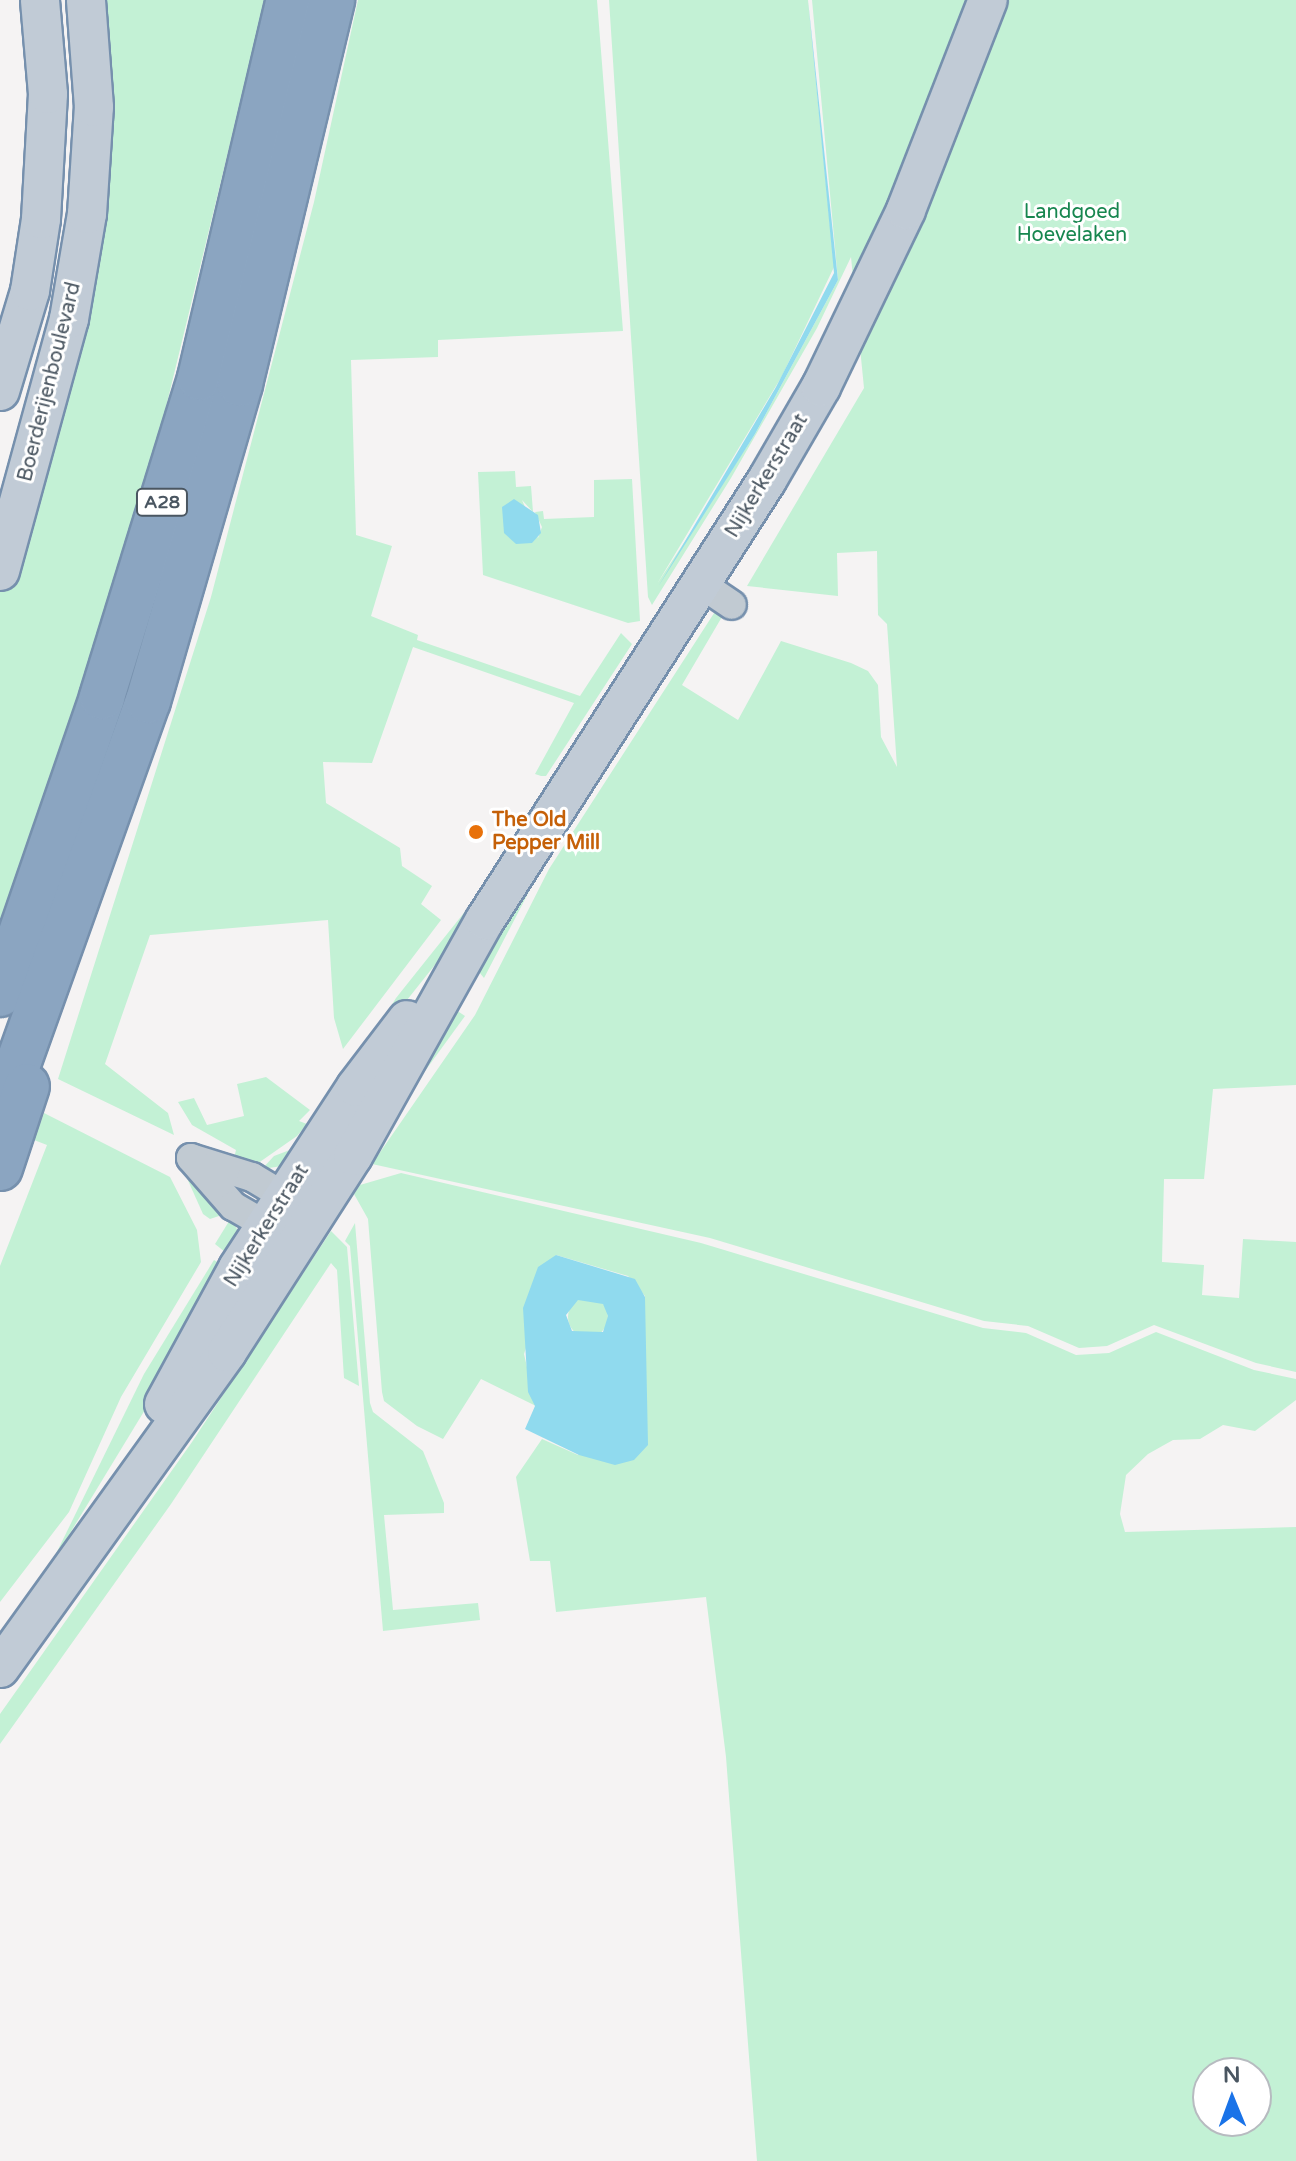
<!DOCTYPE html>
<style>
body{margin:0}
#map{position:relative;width:1296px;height:2161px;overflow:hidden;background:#f5f3f3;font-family:"Varela Round",sans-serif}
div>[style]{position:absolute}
.green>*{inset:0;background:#c3f1d5}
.round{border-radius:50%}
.water>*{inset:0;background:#90daee}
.roads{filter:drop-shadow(2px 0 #7690ad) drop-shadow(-2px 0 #7690ad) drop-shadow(0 2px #7690ad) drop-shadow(0 -2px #7690ad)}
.minor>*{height:28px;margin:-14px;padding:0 14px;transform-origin:14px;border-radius:14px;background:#c1cad2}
.secondary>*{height:38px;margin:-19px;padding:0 19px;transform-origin:19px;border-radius:19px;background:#c1cbd6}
.motorway>*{height:44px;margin:-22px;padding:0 22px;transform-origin:22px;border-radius:22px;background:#8ba5c1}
.dots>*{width:22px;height:22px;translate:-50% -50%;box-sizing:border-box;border:4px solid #fff;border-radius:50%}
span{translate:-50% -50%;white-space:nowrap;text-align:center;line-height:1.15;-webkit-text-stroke:6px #fff;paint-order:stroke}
.shield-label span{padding:2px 6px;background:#fff;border:2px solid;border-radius:6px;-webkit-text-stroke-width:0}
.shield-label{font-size:18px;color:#4a5661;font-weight:700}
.park-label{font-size:20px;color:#17864f}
.street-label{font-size:20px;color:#4a5661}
.food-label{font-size:20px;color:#c56008;font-weight:700}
.left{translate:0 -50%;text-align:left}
.north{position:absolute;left:1192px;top:2057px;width:80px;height:80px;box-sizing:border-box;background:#fff;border:2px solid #b7bbc0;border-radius:50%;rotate:359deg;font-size:22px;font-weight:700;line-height:32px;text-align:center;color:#4a5661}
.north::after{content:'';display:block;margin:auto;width:28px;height:36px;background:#1a73e8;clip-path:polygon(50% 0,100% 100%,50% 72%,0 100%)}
</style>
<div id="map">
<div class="green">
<div style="clip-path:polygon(91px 0,265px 0,157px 444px,98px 648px,0 932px,0 584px,56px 393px)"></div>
<div style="clip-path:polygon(358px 0,597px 0,623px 331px,438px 340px,438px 357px,351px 360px,356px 535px,392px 546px,371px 616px,418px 635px,417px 640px,580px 696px,621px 633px,632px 644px,546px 776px,541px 776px,535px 774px,574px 703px,413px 647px,372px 763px,323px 762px,326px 803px,400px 848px,402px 866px,432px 886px,421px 904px,441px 920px,343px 1049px,334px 1018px,328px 920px,150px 935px,105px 1064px,168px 1113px,174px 1135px,58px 1079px,211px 597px,314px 202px)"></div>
<div style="clip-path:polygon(609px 0,808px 0,834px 267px,782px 376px,657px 584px,755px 434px,838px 280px,812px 0,1296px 0,1296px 1085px,1213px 1089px,1204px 1179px,1164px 1179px,1162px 1262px,1204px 1265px,1202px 1295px,1239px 1298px,1243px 1239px,1296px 1242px,1296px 1372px,1256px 1363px,1154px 1325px,1107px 1346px,1079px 1348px,1028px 1326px,984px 1321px,710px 1238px,372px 1164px,475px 1015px,549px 869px,718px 607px,726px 610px,682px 685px,738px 720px,781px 641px,851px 663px,868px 671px,878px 685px,881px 737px,897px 767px,887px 624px,878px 615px,877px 551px,837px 553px,838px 596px,747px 586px,864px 388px,851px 257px,817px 328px,731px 478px,652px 605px,648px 597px)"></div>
<div style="clip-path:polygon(515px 471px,516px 487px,531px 486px,533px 512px,522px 500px,538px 538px,542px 527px,535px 512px,543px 511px,544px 519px,594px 517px,594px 480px,632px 479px,640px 621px,628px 623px,483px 575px,478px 472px)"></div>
<div style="clip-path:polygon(702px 606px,710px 606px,548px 855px,484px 978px,479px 972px,491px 943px)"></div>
<div style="clip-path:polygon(527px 819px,532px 824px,465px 927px,353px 1068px,396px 998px,475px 899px)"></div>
<div style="clip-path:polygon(456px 1010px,465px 1016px,393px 1115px)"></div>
<div style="clip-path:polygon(266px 1077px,310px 1110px,299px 1121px,307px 1124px,297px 1136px,251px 1168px,233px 1162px,236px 1150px,192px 1125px,178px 1102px,194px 1098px,207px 1125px,244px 1116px,237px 1084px)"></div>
<div style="clip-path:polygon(44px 1113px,170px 1177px,197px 1230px,201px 1262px,121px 1397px,69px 1512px,0 1602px,0 1266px,47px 1145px,34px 1140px)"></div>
<div style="clip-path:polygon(295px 1148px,289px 1165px,262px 1169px,274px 1156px)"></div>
<div style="clip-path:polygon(evenodd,401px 1173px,701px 1243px,983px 1328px,1026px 1333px,1076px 1355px,1109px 1353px,1156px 1332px,1254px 1370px,1296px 1379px,1296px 1400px,1255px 1431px,1223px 1425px,1200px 1439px,1173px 1440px,1148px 1454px,1126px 1475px,1120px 1514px,1125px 1532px,1296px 1527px,1296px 2161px,757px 2161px,726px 1757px,706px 1597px,556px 1612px,550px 1561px,530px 1561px,516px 1477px,542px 1439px,578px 1455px,643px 1364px,645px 1296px,628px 1276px,556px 1255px,524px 1354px,536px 1406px,481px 1379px,443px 1439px,417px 1426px,384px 1401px,382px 1392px,368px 1219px,354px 1194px,360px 1185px,401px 1173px,1208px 2073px,1256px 2073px,1256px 2121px,1208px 2121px,1208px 2073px)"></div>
<div style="clip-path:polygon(186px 1176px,225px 1211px,222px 1215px,210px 1219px,203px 1214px)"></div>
<div style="clip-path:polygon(231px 1218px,241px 1237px,235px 1260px,215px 1244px)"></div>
<div style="clip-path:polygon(355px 1223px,370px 1403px,373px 1412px,423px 1451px,444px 1503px,444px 1513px,384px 1515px,393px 1610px,478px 1603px,480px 1620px,383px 1631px,350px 1246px,345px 1241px)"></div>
<div style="clip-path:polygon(331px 1231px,347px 1247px,359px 1386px,344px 1378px,337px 1270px,331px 1263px,171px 1504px,0 1744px,0 1714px,192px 1442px)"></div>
<div style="clip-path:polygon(214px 1260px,230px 1270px,50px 1566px,144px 1374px)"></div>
<div class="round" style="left:568px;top:1297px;width:40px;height:40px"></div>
</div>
<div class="water">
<div style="clip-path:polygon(808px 0,838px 280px,755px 434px,658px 587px,776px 387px,834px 273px)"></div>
<div style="clip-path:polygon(514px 499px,538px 515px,541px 533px,532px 543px,516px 544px,504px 533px,502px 507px)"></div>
<div style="clip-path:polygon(evenodd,556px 1255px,635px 1279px,645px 1297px,648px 1445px,634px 1460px,615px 1465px,579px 1455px,525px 1429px,535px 1406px,528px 1392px,523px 1308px,538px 1267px,556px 1255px,578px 1300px,603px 1304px,608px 1316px,603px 1332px,572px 1331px,566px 1315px,578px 1300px)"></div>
</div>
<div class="roads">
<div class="minor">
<div style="left:701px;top:584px;width:37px;rotate:34deg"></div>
<div style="left:191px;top:1158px;width:64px;rotate:17.3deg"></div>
<div style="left:252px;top:1177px;width:37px;rotate:31deg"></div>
<div style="left:284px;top:1196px;width:17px;rotate:59deg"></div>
<div style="left:191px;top:1158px;width:64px;rotate:48.8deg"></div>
<div style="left:233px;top:1206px;width:38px;rotate:30deg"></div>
<div style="left:266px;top:1225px;width:17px;rotate:7deg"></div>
</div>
<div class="secondary">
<div style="left:0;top:391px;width:104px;rotate:-73.3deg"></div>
<div style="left:30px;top:291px;width:73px;rotate:-81.3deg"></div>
<div style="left:41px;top:219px;width:125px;rotate:-86.8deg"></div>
<div style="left:48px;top:94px;width:94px;rotate:-94.9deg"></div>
<div style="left:0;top:571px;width:261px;rotate:-74.7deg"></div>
<div style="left:69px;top:319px;width:107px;rotate:-80.3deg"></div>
<div style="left:87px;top:214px;width:107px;rotate:-86.3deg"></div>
<div style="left:94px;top:107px;width:107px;rotate:-94.3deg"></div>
<div style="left:164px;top:1404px;width:155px;rotate:-61.4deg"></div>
<div style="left:238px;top:1268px;width:216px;rotate:-56.9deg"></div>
<div style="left:356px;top:1087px;width:84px;rotate:-52.7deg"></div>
<div style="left:0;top:1668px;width:389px;rotate:-54.3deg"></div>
<div style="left:227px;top:1352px;width:233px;rotate:-57.3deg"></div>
<div style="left:353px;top:1156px;width:270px;rotate:-60.8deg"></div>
<div style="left:485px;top:920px;width:523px;rotate:-57.34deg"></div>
<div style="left:767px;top:480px;width:108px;rotate:-59.9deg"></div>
<div style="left:821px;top:387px;width:196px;rotate:-64.3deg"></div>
<div style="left:906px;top:210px;width:225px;rotate:-68.7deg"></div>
</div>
<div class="motorway">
<div style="left:0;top:994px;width:314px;rotate:-71deg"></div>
<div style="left:102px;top:697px;width:334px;rotate:-72.9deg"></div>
<div style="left:200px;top:378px;width:388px;rotate:-76.8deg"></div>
<div style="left:0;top:1114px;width:439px;rotate:-70.3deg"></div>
<div style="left:148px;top:701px;width:330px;rotate:-73.8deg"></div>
<div style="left:240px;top:384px;width:395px;rotate:-76.5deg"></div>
<div style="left:0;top:1168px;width:86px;rotate:-71.8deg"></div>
</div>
</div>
<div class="dots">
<div style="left:476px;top:832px;background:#e8710a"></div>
</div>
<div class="shield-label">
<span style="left:162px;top:502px">A28</span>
</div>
<div class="park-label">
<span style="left:1072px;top:224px">Landgoed<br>Hoevelaken</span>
</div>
<div class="street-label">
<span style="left:50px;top:382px;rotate:-76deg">Boerderijenboulevard</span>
<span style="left:767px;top:476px;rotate:-59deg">Nijkerkerstraat</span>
<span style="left:267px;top:1226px;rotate:-58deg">Nijkerkerstraat</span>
</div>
<div class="food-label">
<span class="left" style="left:492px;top:832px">The Old<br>Pepper Mill</span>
</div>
<div class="north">N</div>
</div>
